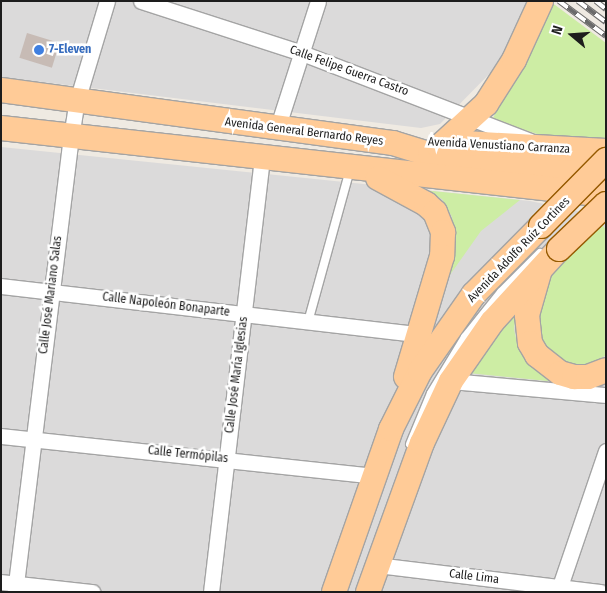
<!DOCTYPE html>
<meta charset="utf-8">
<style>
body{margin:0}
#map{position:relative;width:607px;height:593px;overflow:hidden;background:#efeae2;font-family:"Fira Sans Condensed",sans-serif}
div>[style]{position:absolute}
.residential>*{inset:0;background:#dbdada}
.grass>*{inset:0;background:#cdeda4}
.building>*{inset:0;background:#c7bbb5;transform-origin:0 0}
.roads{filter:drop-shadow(1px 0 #a4a4a4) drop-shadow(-1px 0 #a4a4a4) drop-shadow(0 1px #a4a4a4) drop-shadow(0 -1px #a4a4a4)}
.lane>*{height:8px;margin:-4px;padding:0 4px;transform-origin:4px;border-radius:4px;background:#fff}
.street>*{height:15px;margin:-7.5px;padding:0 7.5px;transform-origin:7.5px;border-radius:7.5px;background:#fff}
.primary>*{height:24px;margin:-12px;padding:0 12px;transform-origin:12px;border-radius:12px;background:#ffcb97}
.rail>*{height:5.5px;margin-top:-2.75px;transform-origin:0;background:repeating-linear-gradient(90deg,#fff 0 11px,#6b6b6b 0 22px);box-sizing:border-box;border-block:1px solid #6b6b6b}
.bridges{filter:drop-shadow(1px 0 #965a00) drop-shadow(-1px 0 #965a00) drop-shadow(0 1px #965a00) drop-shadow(0 -1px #965a00)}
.primary-bridge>*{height:24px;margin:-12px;padding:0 12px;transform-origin:12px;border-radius:12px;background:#ffcb97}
.dots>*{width:14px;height:14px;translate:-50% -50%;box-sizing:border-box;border:2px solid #fff;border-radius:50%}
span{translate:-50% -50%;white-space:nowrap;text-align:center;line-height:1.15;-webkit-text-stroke:5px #fff;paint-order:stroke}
.shop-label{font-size:12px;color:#366cbe;font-weight:700}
.left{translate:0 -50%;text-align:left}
.street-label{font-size:12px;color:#1d1d1d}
.frame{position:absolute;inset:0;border:2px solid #1d1d1d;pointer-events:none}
.north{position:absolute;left:547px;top:10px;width:50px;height:50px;-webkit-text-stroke:4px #fff;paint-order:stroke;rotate:288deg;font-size:14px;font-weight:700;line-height:20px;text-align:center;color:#1d1d1d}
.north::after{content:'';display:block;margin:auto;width:18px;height:22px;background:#1d1d1d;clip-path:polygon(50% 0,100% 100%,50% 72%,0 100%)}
</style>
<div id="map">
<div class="residential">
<div style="clip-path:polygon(1px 1px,527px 1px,504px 59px,440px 124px,421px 128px,1px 77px)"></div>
<div style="clip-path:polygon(1px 147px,530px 201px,606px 217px,606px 592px,1px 592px)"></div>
</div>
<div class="grass">
<div style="clip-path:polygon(551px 2px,606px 43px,606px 140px,547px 137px,492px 120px)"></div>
<div style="clip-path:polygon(423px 190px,520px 200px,481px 231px,440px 289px,454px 239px,452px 217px,442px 199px)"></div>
<div style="clip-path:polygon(601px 223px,606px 230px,606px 355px,594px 363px,570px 366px,535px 339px,536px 313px,550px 279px,573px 248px)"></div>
<div style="clip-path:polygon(517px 304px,514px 329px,518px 348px,535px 367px,557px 382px,468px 373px)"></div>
</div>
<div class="building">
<div style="left:27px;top:33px;width:34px;height:26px;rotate:17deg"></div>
</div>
<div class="roads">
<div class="lane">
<div style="left:308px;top:322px;width:158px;rotate:-74.6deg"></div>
<div style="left:410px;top:444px;width:55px;rotate:-67.6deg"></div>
<div style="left:431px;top:393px;width:66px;rotate:-58.7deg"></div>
<div style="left:465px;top:337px;width:58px;rotate:-51.3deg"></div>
<div style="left:501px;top:292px;width:55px;rotate:-45deg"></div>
</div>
<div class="street">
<div style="left:141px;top:1px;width:169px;rotate:17.9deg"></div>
<div style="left:302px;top:53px;width:244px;rotate:21.1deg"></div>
<div style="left:277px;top:129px;width:134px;rotate:-72.2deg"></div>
<div style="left:1px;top:286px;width:421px;rotate:6.6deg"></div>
<div style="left:451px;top:381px;width:156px;rotate:5.2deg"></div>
<div style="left:1px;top:436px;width:375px;rotate:6.1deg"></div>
<div style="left:377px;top:565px;width:225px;rotate:6.9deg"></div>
<div style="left:1px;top:582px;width:92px;rotate:6.3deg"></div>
<div style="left:15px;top:592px;width:458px;rotate:-83deg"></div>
<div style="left:71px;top:137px;width:36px;rotate:-81deg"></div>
<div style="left:77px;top:101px;width:104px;rotate:-73.3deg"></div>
<div style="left:211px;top:592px;width:437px;rotate:-83.3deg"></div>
<div style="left:558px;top:592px;width:149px;rotate:-71.2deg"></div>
</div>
<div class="primary">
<div style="left:1px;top:90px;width:396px;rotate:7.7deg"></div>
<div style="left:393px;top:143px;width:39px;rotate:17deg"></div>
<div style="left:430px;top:154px;width:177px;rotate:6.2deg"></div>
<div style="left:1px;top:128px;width:609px;rotate:6.32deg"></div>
<div style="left:465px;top:143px;width:141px;rotate:3.2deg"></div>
<div style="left:439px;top:147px;width:64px;rotate:-42.5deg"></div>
<div style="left:486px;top:104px;width:52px;rotate:-57.5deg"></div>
<div style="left:514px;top:60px;width:65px;rotate:-65.4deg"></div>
<div style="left:378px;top:178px;width:55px;rotate:28.4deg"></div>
<div style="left:426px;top:204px;width:12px;rotate:42deg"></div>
<div style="left:435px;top:212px;width:22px;rotate:68deg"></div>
<div style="left:443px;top:232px;width:24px;rotate:92deg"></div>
<div style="left:442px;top:256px;width:126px;rotate:106.6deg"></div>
<div style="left:539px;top:273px;width:44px;rotate:105.9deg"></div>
<div style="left:527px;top:315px;width:28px;rotate:84deg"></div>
<div style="left:530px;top:343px;width:14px;rotate:60deg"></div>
<div style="left:537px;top:355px;width:29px;rotate:38deg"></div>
<div style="left:560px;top:373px;width:15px;rotate:16deg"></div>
<div style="left:574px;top:377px;width:14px"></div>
<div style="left:588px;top:377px;width:19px;rotate:-21deg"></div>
<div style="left:334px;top:592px;width:173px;rotate:-70.7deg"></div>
<div style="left:391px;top:429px;width:65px;rotate:-63.4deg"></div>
<div style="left:420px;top:371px;width:94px;rotate:-55deg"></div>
<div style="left:474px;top:294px;width:95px;rotate:-45.4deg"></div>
<div style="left:368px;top:592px;width:158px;rotate:-70.1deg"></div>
<div style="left:422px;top:443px;width:68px;rotate:-64.9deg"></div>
<div style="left:451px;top:381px;width:72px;rotate:-55.2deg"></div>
<div style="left:492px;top:322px;width:99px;rotate:-47.5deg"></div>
</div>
</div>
<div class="rail">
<div style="left:559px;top:1px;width:59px;rotate:36.7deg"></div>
<div style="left:578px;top:1px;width:35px;rotate:37deg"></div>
<div style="left:596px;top:1px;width:13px;rotate:39deg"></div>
</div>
<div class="bridges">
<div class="primary-bridge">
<div style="left:541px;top:226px;width:93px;rotate:-45.4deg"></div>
<div style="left:559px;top:249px;width:65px;rotate:-43.8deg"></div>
</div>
</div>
<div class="dots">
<div style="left:39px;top:50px;background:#3f7fe0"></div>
</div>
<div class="shop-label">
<span class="left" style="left:49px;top:50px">7-Eleven</span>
</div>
<div class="street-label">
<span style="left:349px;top:71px;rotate:20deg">Calle Felipe Guerra Castro</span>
<span style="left:304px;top:132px;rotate:7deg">Avenida General Bernardo Reyes</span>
<span style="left:499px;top:146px;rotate:3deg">Avenida Venustiano Carranza</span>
<span style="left:519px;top:250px;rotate:-46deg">Avenida Adolfo Ruíz Cortines</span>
<span style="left:51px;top:295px;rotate:-83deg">Calle José Mariano Salas</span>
<span style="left:166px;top:305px;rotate:7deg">Calle Napoleón Bonaparte</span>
<span style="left:237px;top:375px;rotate:-83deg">Calle José María Iglesias</span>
<span style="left:188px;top:455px;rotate:6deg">Calle Termópilas</span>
<span style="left:474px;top:577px;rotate:7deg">Calle Lima</span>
</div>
<div class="frame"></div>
<div class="north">N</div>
</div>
